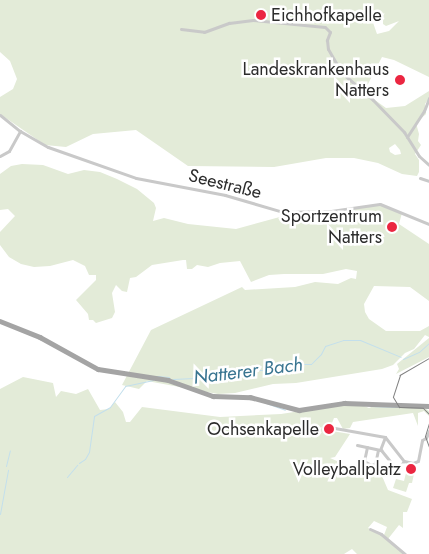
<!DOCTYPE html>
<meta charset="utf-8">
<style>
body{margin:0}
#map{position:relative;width:429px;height:554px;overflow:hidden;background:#fff;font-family:Jost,sans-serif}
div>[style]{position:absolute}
.green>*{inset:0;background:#e3ebd8}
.stream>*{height:1px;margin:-0.5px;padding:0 0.5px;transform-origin:0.5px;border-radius:0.5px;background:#c3dfec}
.minor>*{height:3px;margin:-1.5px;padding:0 1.5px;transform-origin:1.5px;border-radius:1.5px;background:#c9c9c9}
.major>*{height:4.5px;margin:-2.25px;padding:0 2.25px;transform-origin:2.25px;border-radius:2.25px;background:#a4a4a4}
.tram>*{height:1px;margin:-0.5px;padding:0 0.5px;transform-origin:0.5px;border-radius:0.5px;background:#818181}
.dots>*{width:14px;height:14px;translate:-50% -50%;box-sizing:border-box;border:2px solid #fff;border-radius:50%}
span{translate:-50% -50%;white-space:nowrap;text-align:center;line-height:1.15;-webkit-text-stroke:5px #fff;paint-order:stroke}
.poi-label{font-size:18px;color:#2c2c2c}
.left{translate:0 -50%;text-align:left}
.right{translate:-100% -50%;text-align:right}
.street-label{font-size:18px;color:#2c2c2c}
.water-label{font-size:19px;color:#387490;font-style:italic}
</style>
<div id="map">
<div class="green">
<div style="clip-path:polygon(evenodd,0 0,429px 0,429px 77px,394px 60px,382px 57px,368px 84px,368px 95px,386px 108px,405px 106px,429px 91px,429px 98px,425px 104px,426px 114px,416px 123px,419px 134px,418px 141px,421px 145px,415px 154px,419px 160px,419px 172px,417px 176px,402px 174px,378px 163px,354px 158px,326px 158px,274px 167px,188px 166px,136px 130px,93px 134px,66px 147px,45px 145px,0 114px,0 97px,13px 89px,17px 79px,10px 61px,0 52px,0 0,371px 17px,383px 20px,383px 24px,386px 26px,399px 21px,389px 31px,377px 34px,371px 17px,0 0,395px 144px,400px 150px,401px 154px,395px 155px,390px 152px,389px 148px,395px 144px)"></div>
<div style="clip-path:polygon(22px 164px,43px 165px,68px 174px,84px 170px,100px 172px,117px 179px,137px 189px,154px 203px,156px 208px,153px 221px,164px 218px,188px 224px,236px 229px,287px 215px,307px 212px,340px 214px,340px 210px,365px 206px,383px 206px,402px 213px,399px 224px,429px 244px,429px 301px,410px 287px,374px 286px,364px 304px,365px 312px,369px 319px,386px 331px,420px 331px,429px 326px,429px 337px,425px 335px,414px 349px,405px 353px,393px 365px,382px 369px,296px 383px,273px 384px,235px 393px,218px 394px,147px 381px,139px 389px,122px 385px,151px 330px,242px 287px,245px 290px,295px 287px,315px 282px,338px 284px,351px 278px,356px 279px,357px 271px,346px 269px,323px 274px,284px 274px,269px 275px,251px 282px,240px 261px,220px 263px,208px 267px,197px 265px,192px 269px,187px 269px,186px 260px,183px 260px,152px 265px,136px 277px,130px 278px,127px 292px,122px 291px,116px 285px,112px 293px,115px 312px,112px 318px,96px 323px,93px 320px,89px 320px,88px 314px,76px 300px,96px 280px,96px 275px,89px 275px,85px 266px,73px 260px,50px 266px,34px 267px,21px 264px,9px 257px,0 245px,0 232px,15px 216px,8px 209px,0 210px,0 174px,11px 166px)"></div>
<div style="clip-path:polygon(429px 338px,429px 357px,396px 374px,399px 369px,397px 364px)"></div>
<div style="clip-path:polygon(evenodd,23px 377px,53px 383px,56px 397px,61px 391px,76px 394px,88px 389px,100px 410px,109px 409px,115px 402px,123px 412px,126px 422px,130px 422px,142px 407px,220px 417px,281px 414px,333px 406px,359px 404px,369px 408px,374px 406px,422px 406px,429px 411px,429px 416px,424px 411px,418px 413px,418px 426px,413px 413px,353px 422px,350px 428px,343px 429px,337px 418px,334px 418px,328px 433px,330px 435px,332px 431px,350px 434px,335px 457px,330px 458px,362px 472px,382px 476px,388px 490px,412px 499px,407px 512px,403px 512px,403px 528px,399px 525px,388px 539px,384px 535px,387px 527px,374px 521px,368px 528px,381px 534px,405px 554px,357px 554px,352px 549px,344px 554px,0 554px,0 389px,23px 377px,275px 423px,280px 432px,291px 435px,284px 440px,280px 435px,271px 435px,270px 427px,275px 423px)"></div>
<div style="clip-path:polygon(406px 473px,414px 474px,412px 483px,409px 483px,406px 492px,393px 488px,396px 479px,404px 481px)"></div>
</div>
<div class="stream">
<div style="left:403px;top:359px;width:17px;rotate:-24deg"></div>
<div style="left:419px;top:352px;width:13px;rotate:-42deg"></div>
<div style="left:157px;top:376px;width:12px;rotate:5deg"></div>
<div style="left:173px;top:379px;width:41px;rotate:-2.8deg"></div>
<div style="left:214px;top:377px;width:36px;rotate:-11deg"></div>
<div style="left:249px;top:370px;width:31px"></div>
<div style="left:280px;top:370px;width:18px;rotate:-19deg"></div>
<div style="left:297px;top:364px;width:14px"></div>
<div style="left:311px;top:364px;width:14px;rotate:-45deg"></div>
<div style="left:321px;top:354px;width:9px;rotate:-63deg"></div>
<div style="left:325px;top:346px;width:19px;rotate:-18deg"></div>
<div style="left:343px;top:340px;width:17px"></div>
<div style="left:360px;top:340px;width:44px;rotate:22.5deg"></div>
<div style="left:266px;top:403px;width:20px;rotate:20deg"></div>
<div style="left:370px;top:406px;width:28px;rotate:2deg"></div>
<div style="left:79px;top:463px;width:7px;rotate:-34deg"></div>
<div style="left:85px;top:459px;width:8px;rotate:-60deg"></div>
<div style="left:89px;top:452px;width:36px;rotate:-82deg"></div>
<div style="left:94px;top:416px;width:18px;rotate:-29deg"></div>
<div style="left:110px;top:407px;width:26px;rotate:-54deg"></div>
<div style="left:125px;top:386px;width:29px;rotate:-12deg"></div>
<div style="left:6px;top:466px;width:16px;rotate:-76deg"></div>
<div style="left:67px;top:477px;width:16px;rotate:-50deg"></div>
<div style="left:0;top:514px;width:45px;rotate:-79.7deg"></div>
</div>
<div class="minor">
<div style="left:181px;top:29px;width:23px;rotate:7deg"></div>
<div style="left:204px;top:32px;width:27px;rotate:-20deg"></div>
<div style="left:229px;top:23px;width:24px;rotate:-7deg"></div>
<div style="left:253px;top:20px;width:72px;rotate:5.6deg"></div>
<div style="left:325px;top:27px;width:7px;rotate:45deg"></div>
<div style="left:330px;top:32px;width:9px;rotate:111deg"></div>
<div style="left:327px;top:40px;width:9px;rotate:84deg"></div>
<div style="left:328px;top:49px;width:28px;rotate:60deg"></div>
<div style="left:342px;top:73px;width:41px;rotate:41.1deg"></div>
<div style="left:373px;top:100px;width:45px;rotate:45.9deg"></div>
<div style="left:404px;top:132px;width:28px;rotate:58deg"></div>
<div style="left:419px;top:156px;width:13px;rotate:42deg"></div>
<div style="left:0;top:115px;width:26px;rotate:39deg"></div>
<div style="left:20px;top:131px;width:32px;rotate:30deg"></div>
<div style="left:48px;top:147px;width:93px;rotate:19.4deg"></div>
<div style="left:136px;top:178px;width:91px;rotate:10.8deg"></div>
<div style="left:225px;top:195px;width:60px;rotate:16.3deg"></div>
<div style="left:283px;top:212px;width:48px;rotate:-1.2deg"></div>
<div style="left:331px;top:211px;width:49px;rotate:-8.1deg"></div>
<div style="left:380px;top:204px;width:53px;rotate:22.2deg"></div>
<div style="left:407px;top:137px;width:31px;rotate:-57deg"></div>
<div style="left:424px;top:111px;width:14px;rotate:-69deg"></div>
<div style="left:0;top:156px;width:10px;rotate:-29deg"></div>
<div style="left:9px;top:151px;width:23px;rotate:-61deg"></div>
<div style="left:420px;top:178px;width:9px;rotate:18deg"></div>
<div style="left:329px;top:427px;width:57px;rotate:10.1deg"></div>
<div style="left:385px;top:437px;width:31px;rotate:52deg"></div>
<div style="left:404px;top:461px;width:9px;rotate:13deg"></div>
<div style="left:413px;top:463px;width:5px;rotate:-22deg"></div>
<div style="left:418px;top:461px;width:21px;rotate:-79deg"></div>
<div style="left:422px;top:440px;width:4px;rotate:-27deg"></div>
<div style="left:426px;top:438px;width:8px;rotate:-67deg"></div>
<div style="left:357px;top:445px;width:25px;rotate:12deg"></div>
<div style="left:381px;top:450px;width:26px;rotate:51deg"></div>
<div style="left:397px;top:470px;width:11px;rotate:-52deg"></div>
<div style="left:367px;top:447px;width:14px;rotate:102deg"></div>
<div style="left:364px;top:461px;width:8px;rotate:30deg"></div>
<div style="left:371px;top:465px;width:4px;rotate:-14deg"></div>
<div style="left:375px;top:464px;width:14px;rotate:-78deg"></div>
<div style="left:380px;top:450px;width:14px;rotate:-69deg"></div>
<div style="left:370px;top:529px;width:12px;rotate:24deg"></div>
<div style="left:381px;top:534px;width:31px;rotate:40deg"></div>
</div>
<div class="major">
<div style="left:0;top:321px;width:43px;rotate:21.8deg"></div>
<div style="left:40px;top:337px;width:66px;rotate:28.9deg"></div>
<div style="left:98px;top:369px;width:71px;rotate:8.9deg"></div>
<div style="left:168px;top:380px;width:48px;rotate:19.6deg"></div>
<div style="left:213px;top:396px;width:37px;rotate:2deg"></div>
<div style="left:250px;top:397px;width:51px;rotate:14.9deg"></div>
<div style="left:299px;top:410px;width:46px;rotate:-8.8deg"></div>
<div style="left:344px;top:403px;width:85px;rotate:2deg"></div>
</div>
<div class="tram">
<div style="left:429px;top:358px;width:34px;rotate:150deg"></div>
<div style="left:400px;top:375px;width:23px;rotate:108deg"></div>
<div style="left:393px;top:397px;width:12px;rotate:59deg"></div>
<div style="left:399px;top:407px;width:24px;rotate:2deg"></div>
<div style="left:423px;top:408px;width:8px;rotate:45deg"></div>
<div style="left:429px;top:423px;width:14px;rotate:107deg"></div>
<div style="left:425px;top:436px;width:12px;rotate:70deg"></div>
</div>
<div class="dots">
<div style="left:261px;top:15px;background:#eb2641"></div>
<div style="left:400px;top:80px;background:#eb2641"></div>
<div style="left:392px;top:227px;background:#eb2641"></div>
<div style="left:329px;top:429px;background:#eb2641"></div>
<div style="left:411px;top:469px;background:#eb2641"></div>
</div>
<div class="poi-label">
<span class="left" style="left:271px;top:15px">Eichhofkapelle</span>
<span class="right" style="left:389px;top:80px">Landeskrankenhaus<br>Natters</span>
<span class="right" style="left:382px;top:227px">Sportzentrum<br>Natters</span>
<span class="right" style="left:319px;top:429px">Ochsenkapelle</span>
<span class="right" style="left:401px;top:469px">Volleyballplatz</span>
</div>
<div class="street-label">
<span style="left:225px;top:184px;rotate:14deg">Seestraße</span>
</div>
<div class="water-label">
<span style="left:248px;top:371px;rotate:-7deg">Natterer Bach</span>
</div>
</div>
